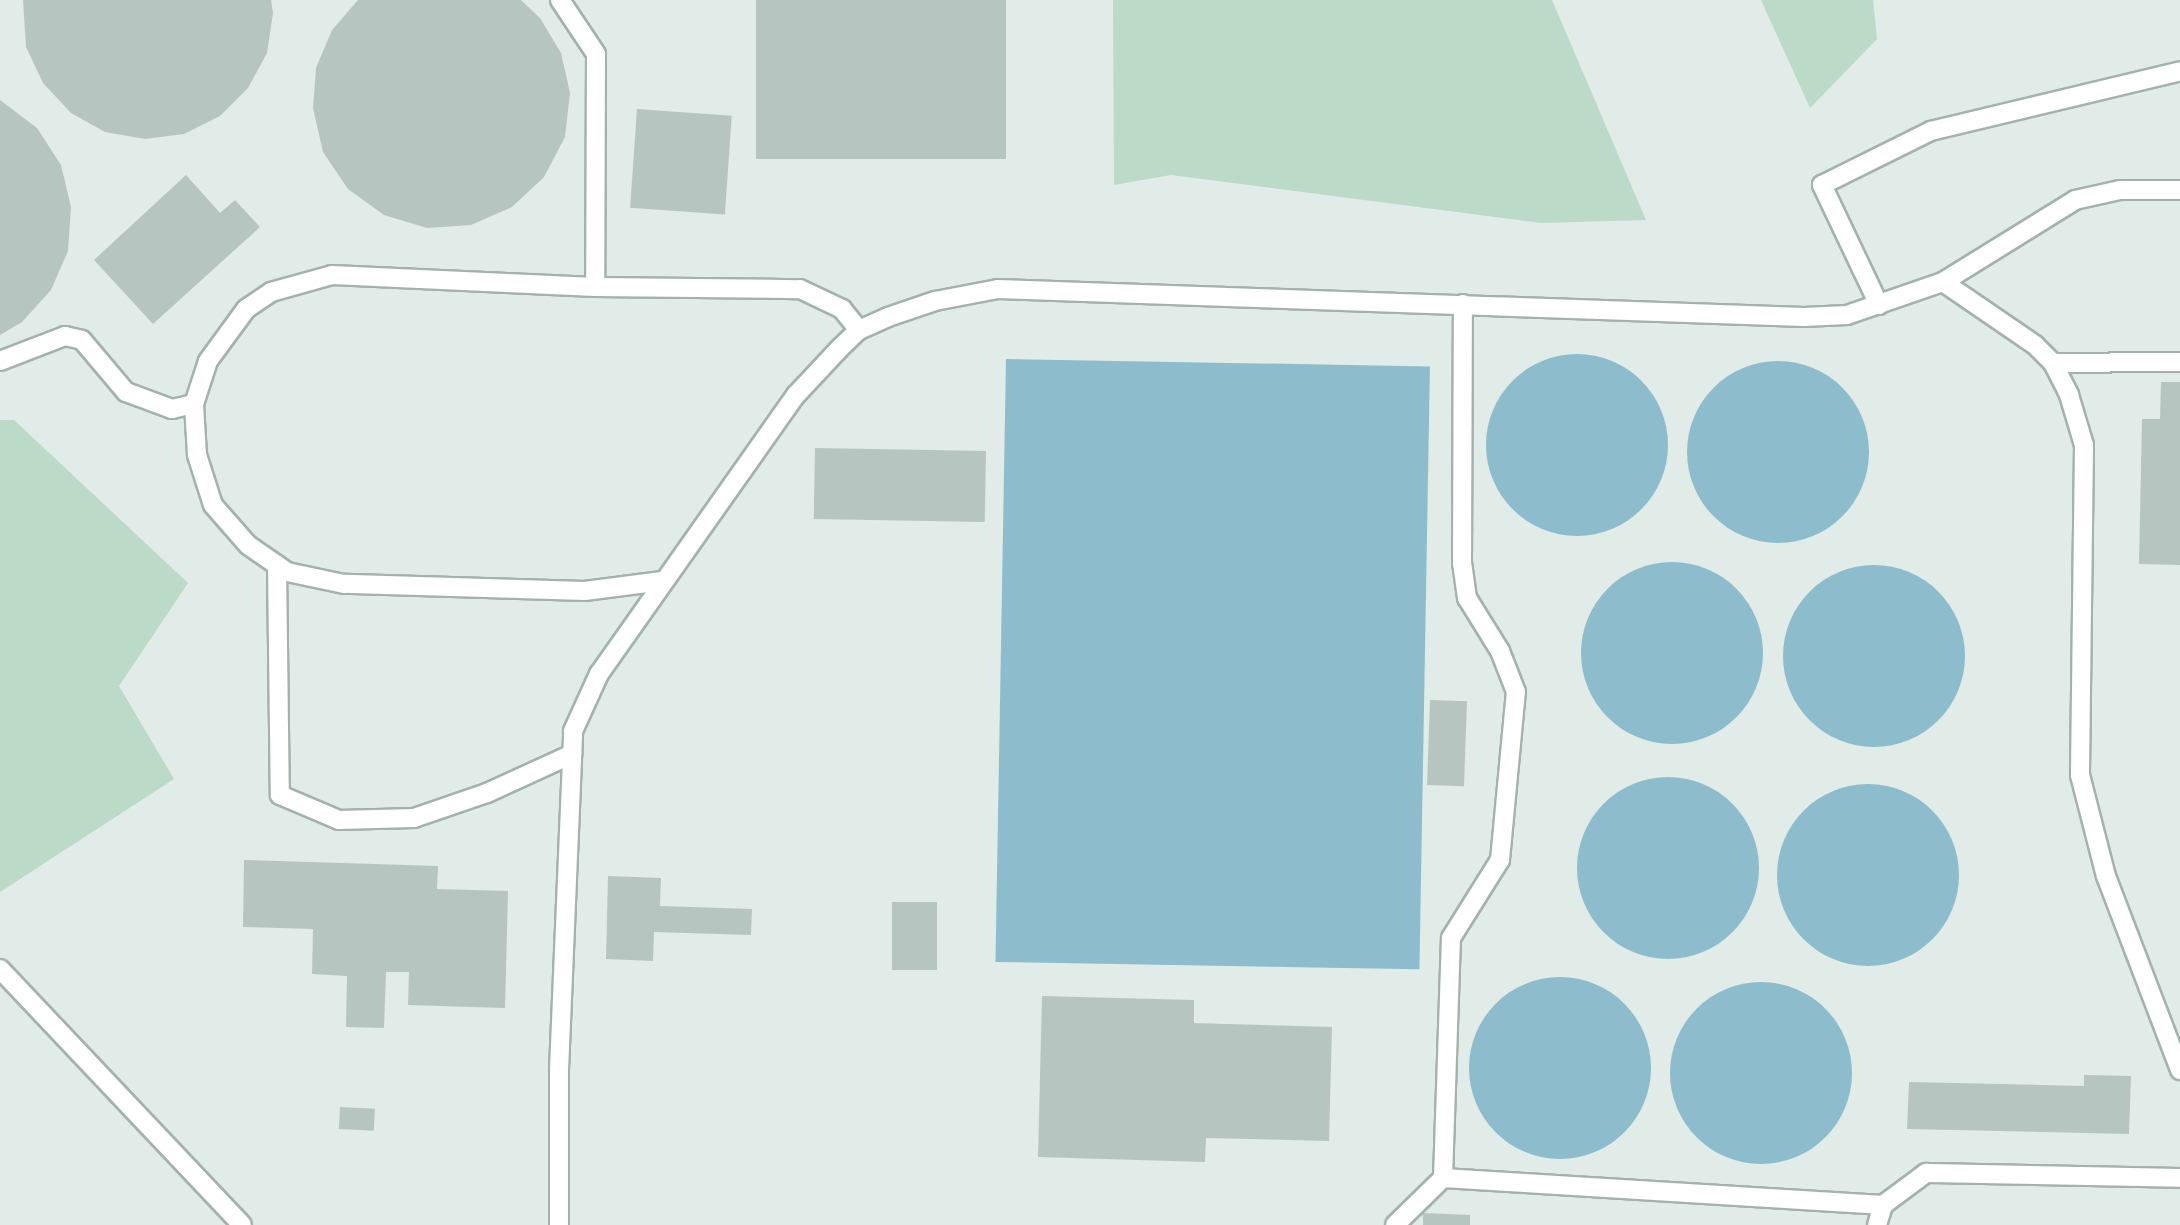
<!DOCTYPE html>
<style>
body{margin:0}
#map{position:relative;width:2180px;height:1225px;overflow:hidden;background:#e1ebe7;font-family:Signika,sans-serif}
div>[style]{position:absolute}
.green>*{inset:0;background:#bbdac7}
.water>*{inset:0;background:#8dbccc;transform-origin:0 0}
.round{border-radius:50%}
.building>*{inset:0;background:#b7c5c1;transform-origin:0 0}
.roads{filter:drop-shadow(2px 0 #a4b2ae) drop-shadow(-2px 0 #a4b2ae) drop-shadow(0 2px #a4b2ae) drop-shadow(0 -2px #a4b2ae)}
.service>*{height:18px;margin:-9px;padding:0 9px;transform-origin:9px;border-radius:9px;background:#fff}
span{translate:-50% -50%;white-space:nowrap;text-align:center;line-height:1.15;-webkit-text-stroke:6px #f1f7f5;paint-order:stroke}
</style>
<div id="map">
<div class="green">
<div style="clip-path:polygon(1113px 0,1552px 0,1646px 220px,1541px 223px,1171px 175px,1114px 185px)"></div>
<div style="clip-path:polygon(1761px 0,1873px 0,1877px 39px,1810px 108px)"></div>
<div style="clip-path:polygon(0 420px,14px 420px,188px 583px,119px 686px,174px 779px,0 892px)"></div>
</div>
<div class="water">
<div class="round" style="left:1486px;top:354px;width:182px;height:182px"></div>
<div style="left:1006px;top:359px;width:424px;height:603px;rotate:1deg"></div>
<div class="round" style="left:1687px;top:361px;width:182px;height:182px"></div>
<div class="round" style="left:1581px;top:562px;width:182px;height:182px"></div>
<div class="round" style="left:1783px;top:565px;width:182px;height:182px"></div>
<div class="round" style="left:1577px;top:777px;width:182px;height:182px"></div>
<div class="round" style="left:1777px;top:784px;width:182px;height:182px"></div>
<div class="round" style="left:1469px;top:977px;width:182px;height:182px"></div>
<div class="round" style="left:1670px;top:982px;width:182px;height:182px"></div>
</div>
<div class="building">
<div style="clip-path:polygon(23px 0,271px 0,273px 13px,267px 53px,248px 88px,220px 116px,184px 134px,145px 139px,105px 132px,71px 113px,43px 83px,26px 47px)"></div>
<div style="clip-path:polygon(358px 0,521px 0,540px 18px,561px 53px,570px 93px,565px 137px,544px 177px,512px 207px,471px 225px,427px 228px,384px 215px,348px 189px,323px 152px,313px 108px,316px 68px,332px 30px)"></div>
<div style="left:756px;top:0;width:250px;height:159px"></div>
<div style="clip-path:polygon(0 100px,37px 128px,61px 165px,71px 207px,68px 251px,51px 290px,22px 322px,0 335px)"></div>
<div style="left:637px;top:109px;width:95px;height:99px;rotate:4deg"></div>
<div style="clip-path:polygon(186px 175px,220px 213px,235px 200px,260px 227px,153px 324px,94px 260px)"></div>
<div style="clip-path:polygon(2161px 382px,2180px 382px,2180px 565px,2139px 564px,2142px 419px,2160px 419px)"></div>
<div style="left:815px;top:448px;width:171px;height:71px;rotate:1deg"></div>
<div style="left:1430px;top:700px;width:37px;height:85px;rotate:2deg"></div>
<div style="clip-path:polygon(244px 860px,438px 866px,437px 889px,508px 891px,505px 1008px,408px 1005px,409px 972px,386px 972px,384px 1028px,346px 1027px,347px 976px,312px 974px,313px 929px,243px 927px)"></div>
<div style="clip-path:polygon(608px 876px,661px 878px,660px 906px,752px 909px,751px 935px,654px 932px,653px 961px,606px 959px)"></div>
<div style="left:892px;top:902px;width:45px;height:68px"></div>
<div style="clip-path:polygon(1042px 996px,1194px 1000px,1194px 1023px,1332px 1027px,1329px 1141px,1206px 1138px,1205px 1162px,1038px 1157px)"></div>
<div style="clip-path:polygon(2084px 1075px,2131px 1076px,2129px 1134px,1907px 1129px,1909px 1082px,2084px 1086px)"></div>
<div style="left:340px;top:1107px;width:35px;height:22px;rotate:3deg"></div>
<div style="clip-path:polygon(1423px 1213px,1470px 1215px,1470px 1225px,1423px 1225px)"></div>
</div>
<div class="roads">
<div class="service">
<div style="left:560px;top:0;width:65px;rotate:56.3deg"></div>
<div style="left:596px;top:54px;width:233px;rotate:90.2deg"></div>
<div style="left:1943px;top:282px;width:155px;rotate:-31.8deg"></div>
<div style="left:2075px;top:200px;width:46px;rotate:-12.5deg"></div>
<div style="left:2120px;top:190px;width:60px"></div>
<div style="left:1879px;top:305px;width:133px;rotate:-115.4deg"></div>
<div style="left:1822px;top:185px;width:122px;rotate:-26.4deg"></div>
<div style="left:1931px;top:131px;width:256px;rotate:-13.5deg"></div>
<div style="left:0;top:361px;width:70px;rotate:-21deg"></div>
<div style="left:65px;top:336px;width:17px;rotate:13deg"></div>
<div style="left:82px;top:340px;width:68px;rotate:49.8deg"></div>
<div style="left:126px;top:392px;width:49px;rotate:20.3deg"></div>
<div style="left:172px;top:409px;width:23px;rotate:-13deg"></div>
<div style="left:2053px;top:363px;width:127px;rotate:-0.5deg"></div>
<div style="left:277px;top:565px;width:230px;rotate:89.3deg"></div>
<div style="left:280px;top:795px;width:64px;rotate:23deg"></div>
<div style="left:339px;top:820px;width:75px;rotate:-1.5deg"></div>
<div style="left:414px;top:818px;width:77px;rotate:-18.9deg"></div>
<div style="left:487px;top:793px;width:94px;rotate:-24.6deg"></div>
<div style="left:662px;top:581px;width:78px;rotate:172.6deg"></div>
<div style="left:585px;top:591px;width:241px;rotate:-178.3deg"></div>
<div style="left:344px;top:584px;width:58px;rotate:-168.1deg"></div>
<div style="left:287px;top:572px;width:47px;rotate:-145.3deg"></div>
<div style="left:248px;top:545px;width:53px;rotate:-131.2deg"></div>
<div style="left:213px;top:505px;width:52px;rotate:-107.7deg"></div>
<div style="left:197px;top:455px;width:51px;rotate:-93.4deg"></div>
<div style="left:194px;top:404px;width:45px;rotate:-72deg"></div>
<div style="left:208px;top:361px;width:64px;rotate:-53.8deg"></div>
<div style="left:246px;top:309px;width:30px;rotate:-34deg"></div>
<div style="left:271px;top:292px;width:63px;rotate:-15.6deg"></div>
<div style="left:332px;top:275px;width:263px;rotate:2.6deg"></div>
<div style="left:595px;top:287px;width:205px;rotate:0.6deg"></div>
<div style="left:800px;top:289px;width:47px;rotate:25.5deg"></div>
<div style="left:842px;top:309px;width:27px;rotate:51deg"></div>
<div style="left:0;top:969px;width:352px;rotate:46.6deg"></div>
<div style="left:1443px;top:1178px;width:441px;rotate:3.5deg"></div>
<div style="left:1883px;top:1205px;width:54px;rotate:-36.7deg"></div>
<div style="left:1926px;top:1173px;width:254px;rotate:1.1deg"></div>
<div style="left:559px;top:1225px;width:155px;rotate:-90deg"></div>
<div style="left:559px;top:1070px;width:339px;rotate:-87.6deg"></div>
<div style="left:573px;top:731px;width:63px;rotate:-65.5deg"></div>
<div style="left:599px;top:674px;width:342px;rotate:-54.8deg"></div>
<div style="left:796px;top:395px;width:63px;rotate:-46.9deg"></div>
<div style="left:839px;top:349px;width:28px;rotate:-44deg"></div>
<div style="left:859px;top:330px;width:32px;rotate:-24deg"></div>
<div style="left:888px;top:317px;width:50px;rotate:-18.8deg"></div>
<div style="left:935px;top:301px;width:64px;rotate:-10.8deg"></div>
<div style="left:998px;top:289px;width:806px;rotate:1.99deg"></div>
<div style="left:1804px;top:317px;width:43px;rotate:-2.7deg"></div>
<div style="left:1847px;top:315px;width:102px;rotate:-19deg"></div>
<div style="left:1943px;top:282px;width:112px;rotate:34.4deg"></div>
<div style="left:2035px;top:345px;width:25px;rotate:45deg"></div>
<div style="left:2053px;top:363px;width:36px;rotate:63deg"></div>
<div style="left:2069px;top:395px;width:52px;rotate:73.3deg"></div>
<div style="left:2084px;top:445px;width:330px;rotate:90.7deg"></div>
<div style="left:2080px;top:775px;width:104px;rotate:75.6deg"></div>
<div style="left:2106px;top:876px;width:208px;rotate:69.1deg"></div>
<div style="left:1395px;top:1225px;width:67px;rotate:-44.4deg"></div>
<div style="left:1443px;top:1178px;width:240px;rotate:-88.1deg"></div>
<div style="left:1451px;top:938px;width:92px;rotate:-57.9deg"></div>
<div style="left:1500px;top:860px;width:169px;rotate:-84.6deg"></div>
<div style="left:1516px;top:692px;width:44px;rotate:-111.3deg"></div>
<div style="left:1500px;top:651px;width:62px;rotate:-121.9deg"></div>
<div style="left:1467px;top:598px;width:34px;rotate:-98deg"></div>
<div style="left:1462px;top:564px;width:260px;rotate:-89.8deg"></div>
<div style="left:1877px;top:1225px;width:21px;rotate:-73deg"></div>
</div>
</div>
</div>
